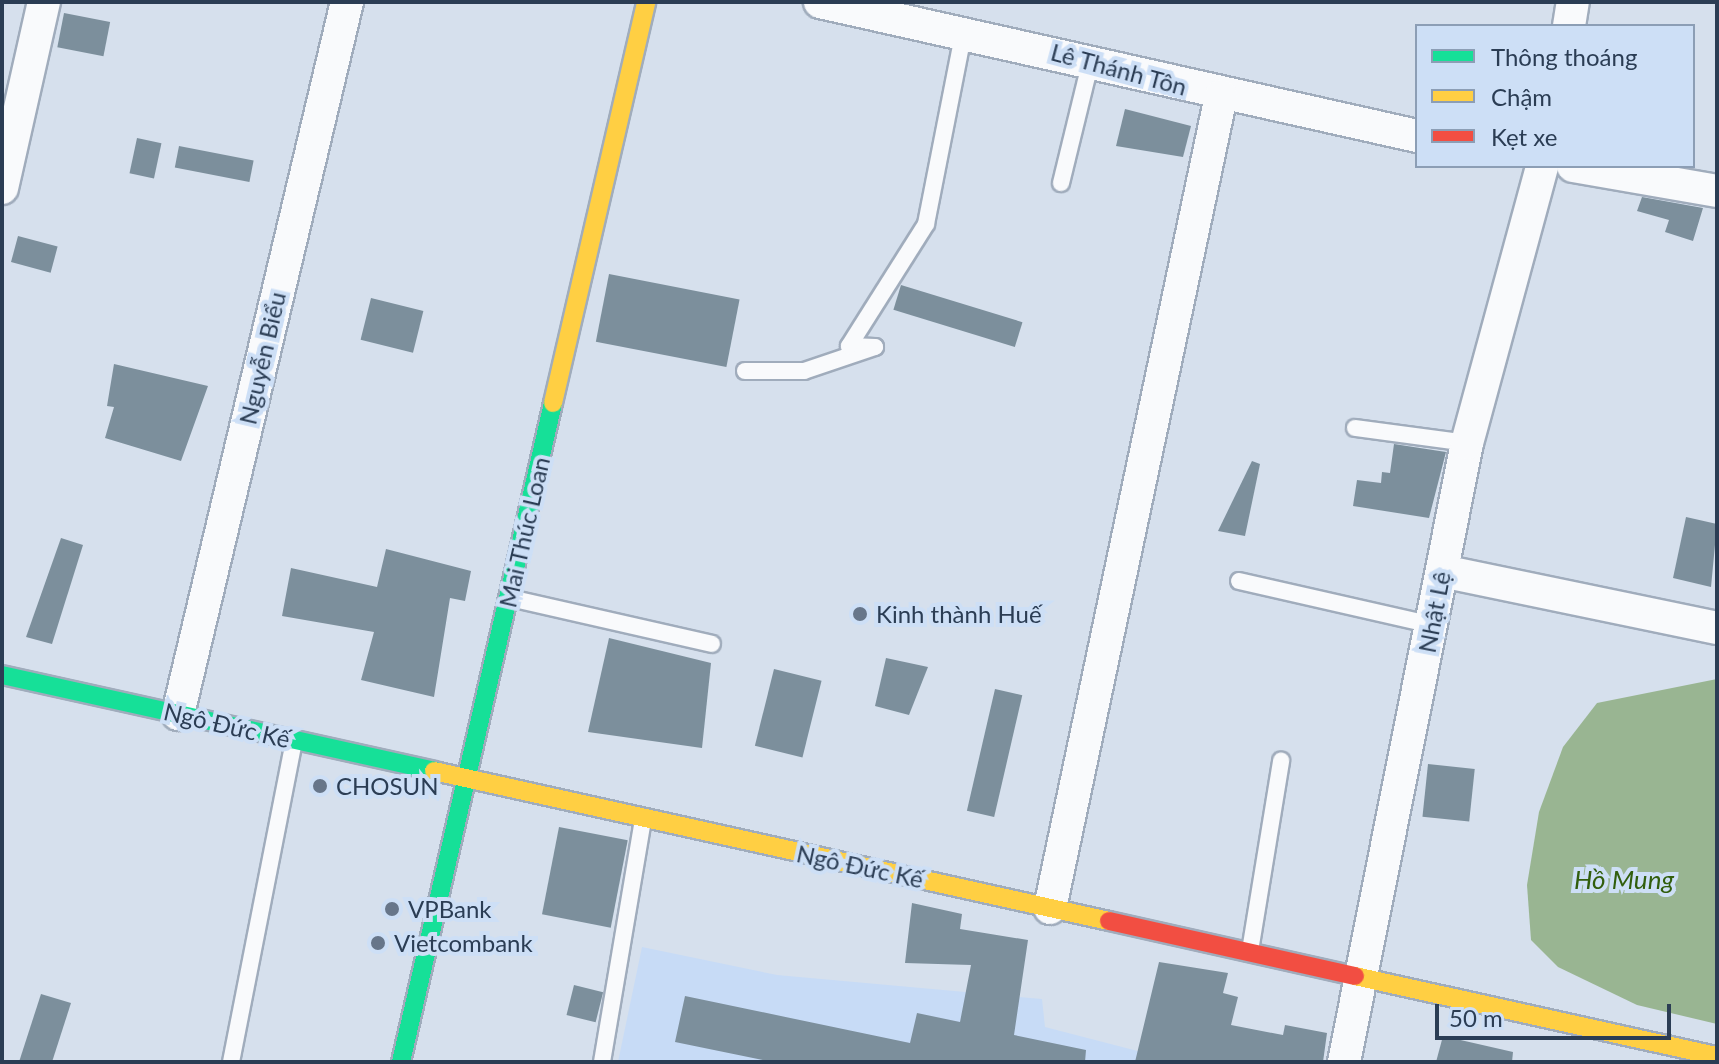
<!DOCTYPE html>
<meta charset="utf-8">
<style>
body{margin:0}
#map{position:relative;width:1719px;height:1064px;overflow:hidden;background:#d6e0ed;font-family:Lato,sans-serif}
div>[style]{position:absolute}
.built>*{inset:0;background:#c7dbf6}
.water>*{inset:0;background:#99b592}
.building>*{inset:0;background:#7c8f9c;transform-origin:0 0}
.roads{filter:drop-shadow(2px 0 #a0acbc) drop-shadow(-2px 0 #a0acbc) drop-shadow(0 2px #a0acbc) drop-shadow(0 -2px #a0acbc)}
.lane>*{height:16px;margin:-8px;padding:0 8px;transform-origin:8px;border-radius:8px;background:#f9fafc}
.street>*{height:32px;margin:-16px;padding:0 16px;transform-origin:16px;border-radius:16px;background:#f9fafc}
.fast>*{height:18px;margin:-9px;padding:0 9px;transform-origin:9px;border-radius:9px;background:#16e098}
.slow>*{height:18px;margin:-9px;padding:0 9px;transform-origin:9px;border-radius:9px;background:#ffcf43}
.jam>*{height:18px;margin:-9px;padding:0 9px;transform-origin:9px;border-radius:9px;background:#f24e42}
.dots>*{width:22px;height:22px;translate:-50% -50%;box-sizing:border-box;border:4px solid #cddff6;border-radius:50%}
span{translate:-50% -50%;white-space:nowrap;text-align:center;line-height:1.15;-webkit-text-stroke:8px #cddff6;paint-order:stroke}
.street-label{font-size:24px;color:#2b3d54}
.poi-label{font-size:24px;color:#2b3d54}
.left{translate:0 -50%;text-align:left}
.water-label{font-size:26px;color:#315e0d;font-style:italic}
.frame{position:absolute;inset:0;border:4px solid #2b3d54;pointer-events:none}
.legend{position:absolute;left:1415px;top:24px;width:280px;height:144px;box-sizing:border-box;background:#cddff6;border:2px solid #8c9eb5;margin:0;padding:10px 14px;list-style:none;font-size:24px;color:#2b3d54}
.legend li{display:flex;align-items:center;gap:16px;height:40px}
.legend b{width:40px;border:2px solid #8c9eb5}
.scale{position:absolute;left:1435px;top:1004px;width:236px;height:36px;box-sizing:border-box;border:4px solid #2b3d54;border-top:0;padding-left:10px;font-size:24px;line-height:28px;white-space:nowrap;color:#2b3d54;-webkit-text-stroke:6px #cddff6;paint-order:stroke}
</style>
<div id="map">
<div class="built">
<div style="clip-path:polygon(642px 947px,777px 975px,1042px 999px,1045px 1027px,1180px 1062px,618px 1062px)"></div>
</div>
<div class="water">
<div style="clip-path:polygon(1717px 679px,1717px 1024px,1637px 1005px,1558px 967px,1531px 940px,1527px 885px,1539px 812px,1563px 747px,1597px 703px)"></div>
</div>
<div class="building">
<div style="left:64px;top:13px;width:47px;height:35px;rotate:11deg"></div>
<div style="clip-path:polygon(1125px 109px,1191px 126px,1183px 157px,1116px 146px)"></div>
<div style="left:137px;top:138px;width:25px;height:36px;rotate:12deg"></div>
<div style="left:179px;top:146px;width:76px;height:22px;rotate:11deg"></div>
<div style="clip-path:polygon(1642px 197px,1703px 208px,1693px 241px,1665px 232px,1669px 220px,1637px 211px)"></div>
<div style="left:18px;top:236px;width:41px;height:27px;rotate:15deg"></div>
<div style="left:609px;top:274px;width:133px;height:69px;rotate:11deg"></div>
<div style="left:901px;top:285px;width:127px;height:26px;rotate:17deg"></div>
<div style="left:371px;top:298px;width:54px;height:43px;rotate:14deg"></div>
<div style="clip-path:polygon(114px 364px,208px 386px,181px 461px,105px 438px,114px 407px,107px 406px)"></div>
<div style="clip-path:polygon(1394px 444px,1446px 452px,1429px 518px,1353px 506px,1357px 480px,1381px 483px,1382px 472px,1390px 473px)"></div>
<div style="clip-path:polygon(1252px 461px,1260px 464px,1245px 536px,1218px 531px)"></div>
<div style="clip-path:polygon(1686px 517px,1717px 524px,1711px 587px,1673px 578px)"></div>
<div style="clip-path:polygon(61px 538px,83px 545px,52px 644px,26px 637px)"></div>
<div style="clip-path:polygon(386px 549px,471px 571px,465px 601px,450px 598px,434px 697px,361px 680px,374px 632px,282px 616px,291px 568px,377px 587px)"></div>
<div style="clip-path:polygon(609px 638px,711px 663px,702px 748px,588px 732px)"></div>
<div style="clip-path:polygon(886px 658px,928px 667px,909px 715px,875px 706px)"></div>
<div style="left:774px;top:669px;width:49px;height:79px;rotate:14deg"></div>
<div style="left:995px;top:689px;width:28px;height:125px;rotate:13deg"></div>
<div style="left:1428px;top:764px;width:47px;height:53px;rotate:6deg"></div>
<div style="left:559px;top:827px;width:70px;height:89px;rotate:11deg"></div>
<div style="clip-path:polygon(912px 903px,962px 914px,960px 929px,1028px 940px,1014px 1035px,1086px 1050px,1085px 1062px,772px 1062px,675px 1042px,685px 996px,910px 1043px,917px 1013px,960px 1022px,971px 965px,905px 963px)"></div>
<div style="clip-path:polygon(1159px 962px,1228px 973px,1223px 993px,1238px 997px,1231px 1025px,1283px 1035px,1285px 1025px,1327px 1033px,1323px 1062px,1135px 1062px)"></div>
<div style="left:574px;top:985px;width:30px;height:31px;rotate:14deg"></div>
<div style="clip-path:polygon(41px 994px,71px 1003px,52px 1062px,19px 1062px)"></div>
<div style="clip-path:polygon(1443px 1036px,1513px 1052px,1512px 1062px,1436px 1062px)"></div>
</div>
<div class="roads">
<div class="lane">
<div style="left:1061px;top:183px;width:127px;rotate:-76.3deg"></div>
<div style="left:745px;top:371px;width:59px"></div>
<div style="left:804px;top:371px;width:75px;rotate:-18.7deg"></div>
<div style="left:875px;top:347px;width:26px;rotate:-178deg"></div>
<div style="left:849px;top:346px;width:144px;rotate:-57.7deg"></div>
<div style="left:926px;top:224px;width:197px;rotate:-78.9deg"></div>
<div style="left:1355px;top:428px;width:113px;rotate:7.6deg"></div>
<div style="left:1239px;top:581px;width:198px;rotate:12.8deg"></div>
<div style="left:510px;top:598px;width:207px;rotate:12.8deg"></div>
<div style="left:1250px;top:951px;width:193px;rotate:-80.7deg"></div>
<div style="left:231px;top:1062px;width:326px;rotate:-78.9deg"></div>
<div style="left:602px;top:1062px;width:246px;rotate:-80.4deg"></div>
</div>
<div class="street">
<div style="left:820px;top:2px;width:612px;rotate:12.65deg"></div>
<div style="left:1569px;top:26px;width:24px;rotate:-81deg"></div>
<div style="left:1573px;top:166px;width:146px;rotate:9.8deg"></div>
<div style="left:2px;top:188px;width:191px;rotate:-77.3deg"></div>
<div style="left:1442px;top:571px;width:281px;rotate:11.7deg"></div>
<div style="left:178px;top:714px;width:732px;rotate:-76.65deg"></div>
<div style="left:1050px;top:908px;width:830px;rotate:-78.11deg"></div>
<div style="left:1344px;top:1062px;width:631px;rotate:-78.76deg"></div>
<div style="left:1467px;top:443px;width:287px;rotate:-74.8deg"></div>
</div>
<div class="fast">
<div style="left:2px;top:675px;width:443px;rotate:12.5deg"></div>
<div style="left:401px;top:1062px;width:676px;rotate:-77.01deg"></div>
</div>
<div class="slow">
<div style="left:553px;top:403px;width:412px;rotate:-76.9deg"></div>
<div style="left:434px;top:771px;width:691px;rotate:12.53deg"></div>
<div style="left:1355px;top:976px;width:371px;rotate:12.5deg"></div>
</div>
<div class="jam">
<div style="left:1109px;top:921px;width:252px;rotate:12.6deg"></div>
</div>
</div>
<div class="dots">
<div style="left:860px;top:614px;background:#67768a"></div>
<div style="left:320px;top:786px;background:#67768a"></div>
<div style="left:392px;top:909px;background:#67768a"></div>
<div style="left:378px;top:943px;background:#67768a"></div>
</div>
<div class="street-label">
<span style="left:1119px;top:69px;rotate:15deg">Lê Thánh Tôn</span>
<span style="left:262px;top:358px;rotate:-77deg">Nguyễn Biểu</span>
<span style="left:524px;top:532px;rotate:-77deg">Mai Thúc Loan</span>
<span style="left:1434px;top:612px;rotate:-79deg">Nhật Lệ</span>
<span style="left:227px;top:725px;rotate:13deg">Ngô Đức Kế</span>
<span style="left:860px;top:866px;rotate:12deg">Ngô Đức Kế</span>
</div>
<div class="poi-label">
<span class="left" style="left:876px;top:614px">Kinh thành Huế</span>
<span class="left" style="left:336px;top:786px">CHOSUN</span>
<span class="left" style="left:408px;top:909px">VPBank</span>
<span class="left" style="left:394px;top:943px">Vietcombank</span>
</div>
<div class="water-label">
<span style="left:1624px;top:880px">Hồ Mung</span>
</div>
<div class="frame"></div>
<ul class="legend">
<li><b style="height:10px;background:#16e098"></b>Thông thoáng</li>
<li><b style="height:10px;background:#ffcf43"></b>Chậm</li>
<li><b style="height:10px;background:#f24e42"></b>Kẹt xe</li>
</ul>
<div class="scale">50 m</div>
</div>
